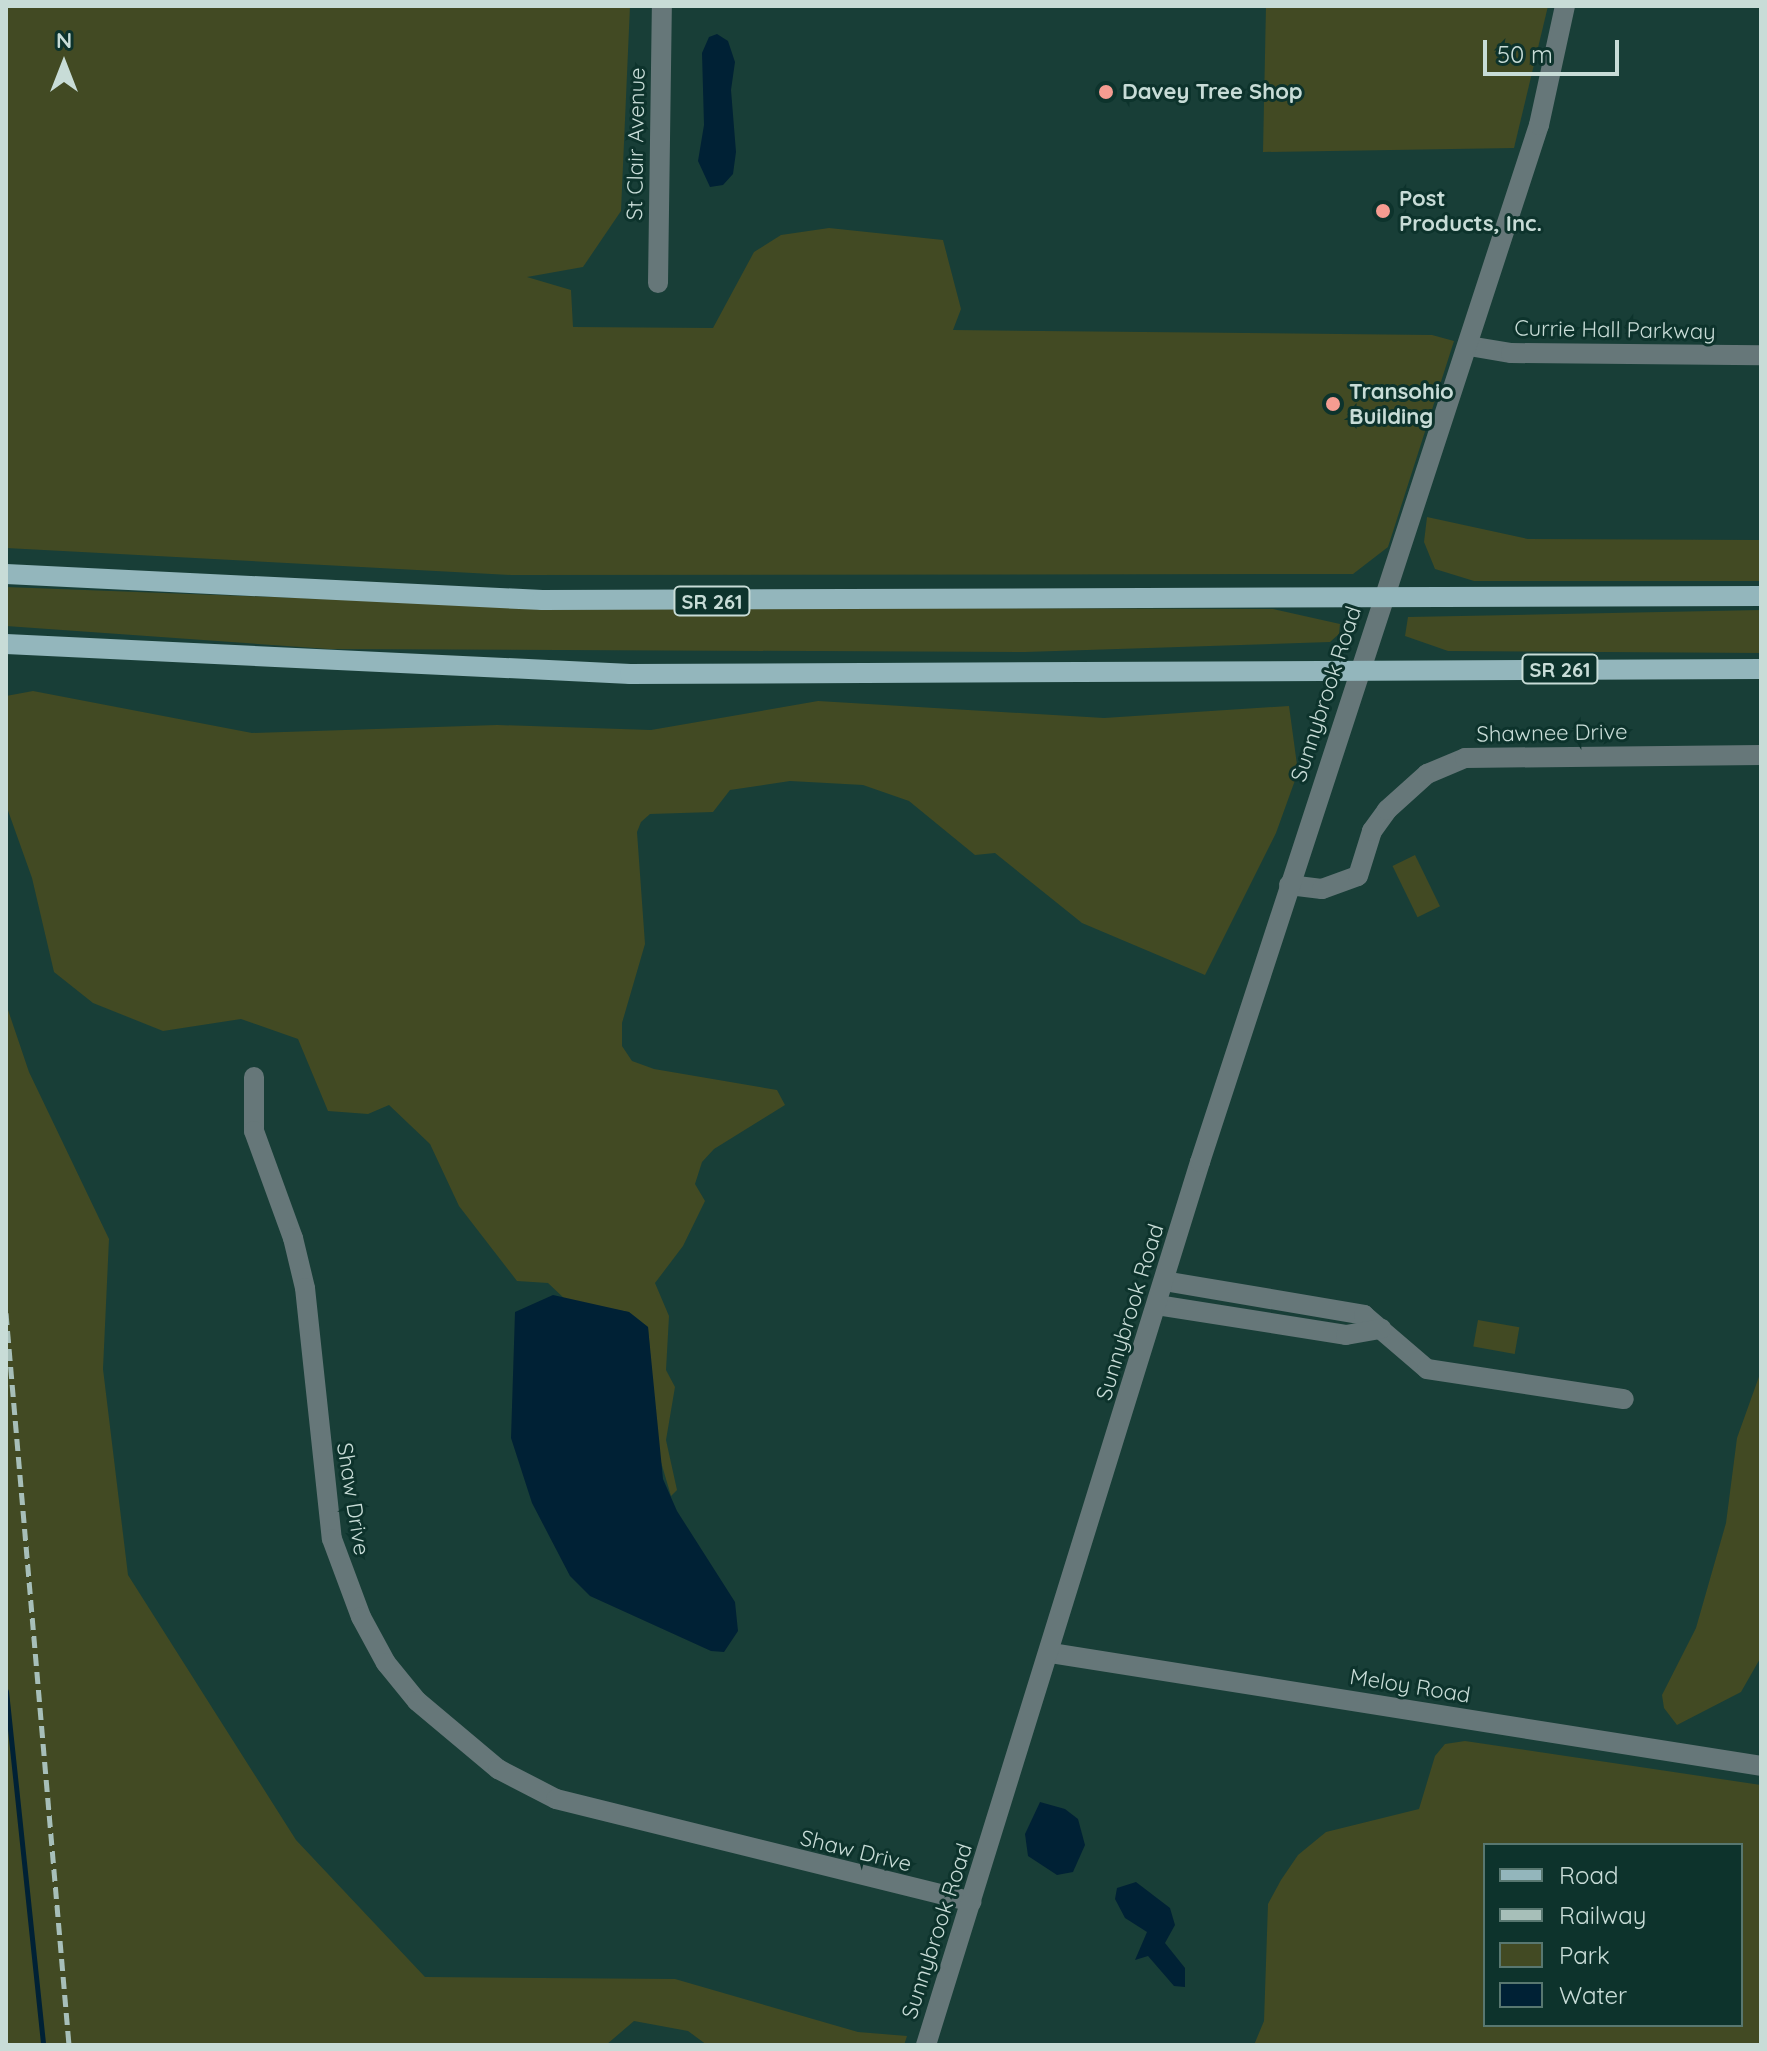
<!DOCTYPE html>
<style>
body{margin:0}
#map{position:relative;width:1767px;height:2051px;overflow:hidden;background:#183e37;font-family:Quicksand,sans-serif}
div>[style]{position:absolute}
.green>*{inset:0;background:#424a23;transform-origin:0 0}
.water>*{inset:0;background:#002135}
.stream>*{height:5px;margin:-2.5px;padding:0 2.5px;transform-origin:2.5px;border-radius:2.5px;background:#002135}
.minor>*{height:20px;margin:-10px;padding:0 10px;transform-origin:10px;border-radius:10px;background:#667779}
.major>*{height:20px;margin:-10px;padding:0 10px;transform-origin:10px;border-radius:10px;background:#93b6bc}
.rail>*{height:5px;margin-top:-2.5px;transform-origin:0;background:repeating-linear-gradient(90deg,#a7bfb9 0 12px,transparent 0 18px)}
.dots>*{width:22px;height:22px;translate:-50% -50%;box-sizing:border-box;border:4px solid #0d332c;border-radius:50%}
span{translate:-50% -50%;white-space:nowrap;text-align:center;line-height:1.15;-webkit-text-stroke:6px #0d332c;paint-order:stroke}
.shield-label span{padding:2px 6px;background:#0d332c;border:2px solid;border-radius:6px;-webkit-text-stroke-width:0}
.shield-label{font-size:20px;color:#c8dcd7;font-weight:700}
.poi-label{font-size:22px;color:#c8dcd7;font-weight:700}
.left{translate:0 -50%;text-align:left}
.street-label{font-size:22px;color:#c8dcd7}
.frame{position:absolute;inset:0;border:8px solid #c8dcd7;pointer-events:none}
.legend{position:absolute;left:1483px;top:1843px;width:260px;height:184px;box-sizing:border-box;background:#0d332c;border:2px solid #587770;margin:0;padding:10px 14px;list-style:none;font-size:24px;color:#c8dcd7}
.legend li{display:flex;align-items:center;gap:16px;height:40px}
.legend b{width:40px;border:2px solid #587770}
.north{position:absolute;left:24px;top:24px;width:80px;height:80px;-webkit-text-stroke:6px #0d332c;paint-order:stroke;rotate:0deg;font-size:22px;font-weight:700;line-height:32px;text-align:center;color:#c8dcd7}
.north::after{content:'';display:block;margin:auto;width:28px;height:36px;background:#c8dcd7;clip-path:polygon(50% 0,100% 100%,50% 72%,0 100%)}
.scale{position:absolute;left:1483px;top:40px;width:136px;height:36px;box-sizing:border-box;border:4px solid #c8dcd7;border-top:0;padding-left:10px;font-size:24px;line-height:28px;white-space:nowrap;color:#c8dcd7;-webkit-text-stroke:6px #0d332c;paint-order:stroke}
</style>
<div id="map">
<div class="green">
<div style="clip-path:polygon(6px 6px,630px 6px,621px 211px,583px 267px,527px 277px,571px 290px,573px 327px,713px 328px,754px 252px,781px 235px,829px 228px,943px 240px,961px 309px,953px 330px,1432px 335px,1454px 341px,1388px 547px,1353px 574px,511px 575px,6px 548px)"></div>
<div style="clip-path:polygon(1266px 6px,1548px 6px,1514px 148px,1263px 152px)"></div>
<div style="clip-path:polygon(1427px 517px,1528px 539px,1761px 540px,1761px 581px,1474px 581px,1435px 569px,1424px 542px)"></div>
<div style="clip-path:polygon(6px 587px,537px 607px,1273px 609px,1340px 624px,1339px 634px,1330px 642px,1025px 652px,329px 649px,6px 626px)"></div>
<div style="clip-path:polygon(1761px 610px,1761px 653px,1448px 651px,1405px 636px,1408px 617px)"></div>
<div style="clip-path:polygon(33px 691px,252px 733px,497px 725px,651px 730px,818px 701px,1104px 718px,1289px 706px,1298px 772px,1276px 833px,1205px 975px,1082px 923px,995px 853px,975px 855px,909px 801px,863px 785px,790px 781px,730px 790px,713px 812px,650px 814px,641px 822px,637px 832px,645px 944px,622px 1023px,622px 1046px,632px 1061px,654px 1069px,777px 1090px,785px 1105px,714px 1149px,702px 1162px,695px 1184px,705px 1201px,683px 1246px,655px 1283px,669px 1316px,666px 1370px,675px 1387px,666px 1440px,677px 1490px,671px 1496px,658px 1452px,648px 1327px,629px 1312px,567px 1301px,548px 1283px,517px 1281px,459px 1206px,430px 1144px,389px 1105px,368px 1114px,328px 1111px,298px 1039px,241px 1019px,163px 1031px,93px 1003px,54px 972px,32px 878px,6px 805px,6px 696px)"></div>
<div style="left:1415px;top:855px;width:57px;height:25px;rotate:64deg"></div>
<div style="clip-path:polygon(6px 1004px,29px 1072px,109px 1239px,103px 1369px,128px 1575px,296px 1840px,425px 1977px,675px 1979px,858px 2032px,907px 2036px,904px 2045px,707px 2045px,688px 2031px,634px 2021px,606px 2045px,6px 2045px)"></div>
<div style="left:1478px;top:1320px;width:42px;height:27px;rotate:10deg"></div>
<div style="clip-path:polygon(1761px 1371px,1761px 1657px,1741px 1692px,1677px 1725px,1664px 1708px,1662px 1695px,1696px 1628px,1726px 1523px,1737px 1438px)"></div>
<div style="clip-path:polygon(evenodd,1465px 1741px,1761px 1785px,1761px 2045px,1254px 2045px,1264px 2021px,1268px 1904px,1281px 1880px,1298px 1855px,1326px 1832px,1419px 1809px,1435px 1756px,1445px 1744px,1465px 1741px,1485px 1845px,1741px 1845px,1741px 2025px,1485px 2025px,1485px 1845px)"></div>
</div>
<div class="water">
<div style="clip-path:polygon(717px 34px,728px 41px,735px 62px,731px 90px,736px 152px,733px 174px,723px 185px,710px 187px,698px 161px,704px 125px,702px 53px,709px 37px)"></div>
<div style="clip-path:polygon(553px 1295px,629px 1312px,648px 1327px,663px 1479px,677px 1511px,735px 1602px,738px 1631px,724px 1652px,711px 1651px,590px 1596px,570px 1576px,532px 1503px,511px 1438px,515px 1312px)"></div>
<div style="clip-path:polygon(1040px 1802px,1065px 1809px,1078px 1819px,1085px 1845px,1073px 1872px,1057px 1875px,1028px 1856px,1025px 1834px)"></div>
<div style="clip-path:polygon(1136px 1882px,1170px 1908px,1175px 1925px,1165px 1943px,1185px 1968px,1185px 1987px,1174px 1986px,1148px 1956px,1135px 1960px,1147px 1932px,1125px 1918px,1115px 1899px,1117px 1888px)"></div>
</div>
<div class="stream">
<div style="left:6px;top:1691px;width:356px;rotate:84deg"></div>
</div>
<div class="minor">
<div style="left:658px;top:283px;width:277px;rotate:-89.2deg"></div>
<div style="left:1469px;top:346px;width:43px;rotate:9.5deg"></div>
<div style="left:1511px;top:353px;width:250px;rotate:0.5deg"></div>
<div style="left:1289px;top:885px;width:33px;rotate:7deg"></div>
<div style="left:1322px;top:889px;width:38px;rotate:-20deg"></div>
<div style="left:1358px;top:876px;width:47px;rotate:-72.7deg"></div>
<div style="left:1372px;top:831px;width:26px;rotate:-54deg"></div>
<div style="left:1387px;top:810px;width:54px;rotate:-42deg"></div>
<div style="left:1427px;top:774px;width:41px;rotate:-22.8deg"></div>
<div style="left:1465px;top:758px;width:296px;rotate:-0.6deg"></div>
<div style="left:254px;top:1077px;width:54px;rotate:90deg"></div>
<div style="left:254px;top:1131px;width:114px;rotate:70deg"></div>
<div style="left:293px;top:1238px;width:51px;rotate:76.5deg"></div>
<div style="left:305px;top:1288px;width:252px;rotate:83.9deg"></div>
<div style="left:332px;top:1539px;width:83px;rotate:69.6deg"></div>
<div style="left:361px;top:1617px;width:52px;rotate:61.5deg"></div>
<div style="left:386px;top:1663px;width:49px;rotate:50.8deg"></div>
<div style="left:417px;top:1701px;width:106px;rotate:40deg"></div>
<div style="left:498px;top:1769px;width:65px;rotate:27.3deg"></div>
<div style="left:556px;top:1799px;width:428px;rotate:13.9deg"></div>
<div style="left:1164px;top:1281px;width:203px;rotate:9.6deg"></div>
<div style="left:1364px;top:1315px;width:83px;rotate:40.6deg"></div>
<div style="left:1427px;top:1369px;width:199px;rotate:8.7deg"></div>
<div style="left:1157px;top:1305px;width:191px;rotate:9deg"></div>
<div style="left:1346px;top:1335px;width:36px;rotate:-10deg"></div>
<div style="left:1051px;top:1653px;width:719px;rotate:9.04deg"></div>
<div style="left:926px;top:2045px;width:925px;rotate:-72.76deg"></div>
<div style="left:1200px;top:1162px;width:1091px;rotate:-71.9deg"></div>
<div style="left:1539px;top:125px;width:122px;rotate:-77.7deg"></div>
</div>
<div class="major">
<div style="left:6px;top:574px;width:537px;rotate:2.78deg"></div>
<div style="left:542px;top:600px;width:1219px;rotate:-0.19deg"></div>
<div style="left:6px;top:644px;width:625px;rotate:2.75deg"></div>
<div style="left:630px;top:674px;width:1131px;rotate:-0.25deg"></div>
</div>
<div class="rail">
<div style="left:6px;top:1313px;width:735px;rotate:85.08deg"></div>
</div>
<div class="dots">
<div style="left:1106px;top:92px;background:#f59c91"></div>
<div style="left:1383px;top:211px;background:#f59c91"></div>
<div style="left:1333px;top:404px;background:#f59c91"></div>
</div>
<div class="shield-label">
<span style="left:712px;top:601px">SR 261</span>
<span style="left:1560px;top:669px">SR 261</span>
</div>
<div class="poi-label">
<span class="left" style="left:1122px;top:92px">Davey Tree Shop</span>
<span class="left" style="left:1399px;top:211px">Post<br>Products, Inc.</span>
<span class="left" style="left:1349px;top:404px">Transohio<br>Building</span>
</div>
<div class="street-label">
<span style="left:636px;top:144px;rotate:-89deg">St Clair Avenue</span>
<span style="left:1615px;top:330px;rotate:1deg">Currie Hall Parkway</span>
<span style="left:1326px;top:694px;rotate:-72deg">Sunnybrook Road</span>
<span style="left:1552px;top:733px;rotate:-1deg">Shawnee Drive</span>
<span style="left:1130px;top:1312px;rotate:-73deg">Sunnybrook Road</span>
<span style="left:353px;top:1499px;rotate:81deg">Shaw Drive</span>
<span style="left:1410px;top:1686px;rotate:9deg">Meloy Road</span>
<span style="left:856px;top:1851px;rotate:14deg">Shaw Drive</span>
<span style="left:937px;top:1931px;rotate:-72deg">Sunnybrook Road</span>
</div>
<div class="frame"></div>
<ul class="legend">
<li><b style="height:10px;background:#93b6bc"></b>Road</li>
<li><b style="height:10px;background:#a7bfb9"></b>Railway</li>
<li><b style="height:22px;background:#424a23"></b>Park</li>
<li><b style="height:22px;background:#002135"></b>Water</li>
</ul>
<div class="north">N</div>
<div class="scale">50 m</div>
</div>
